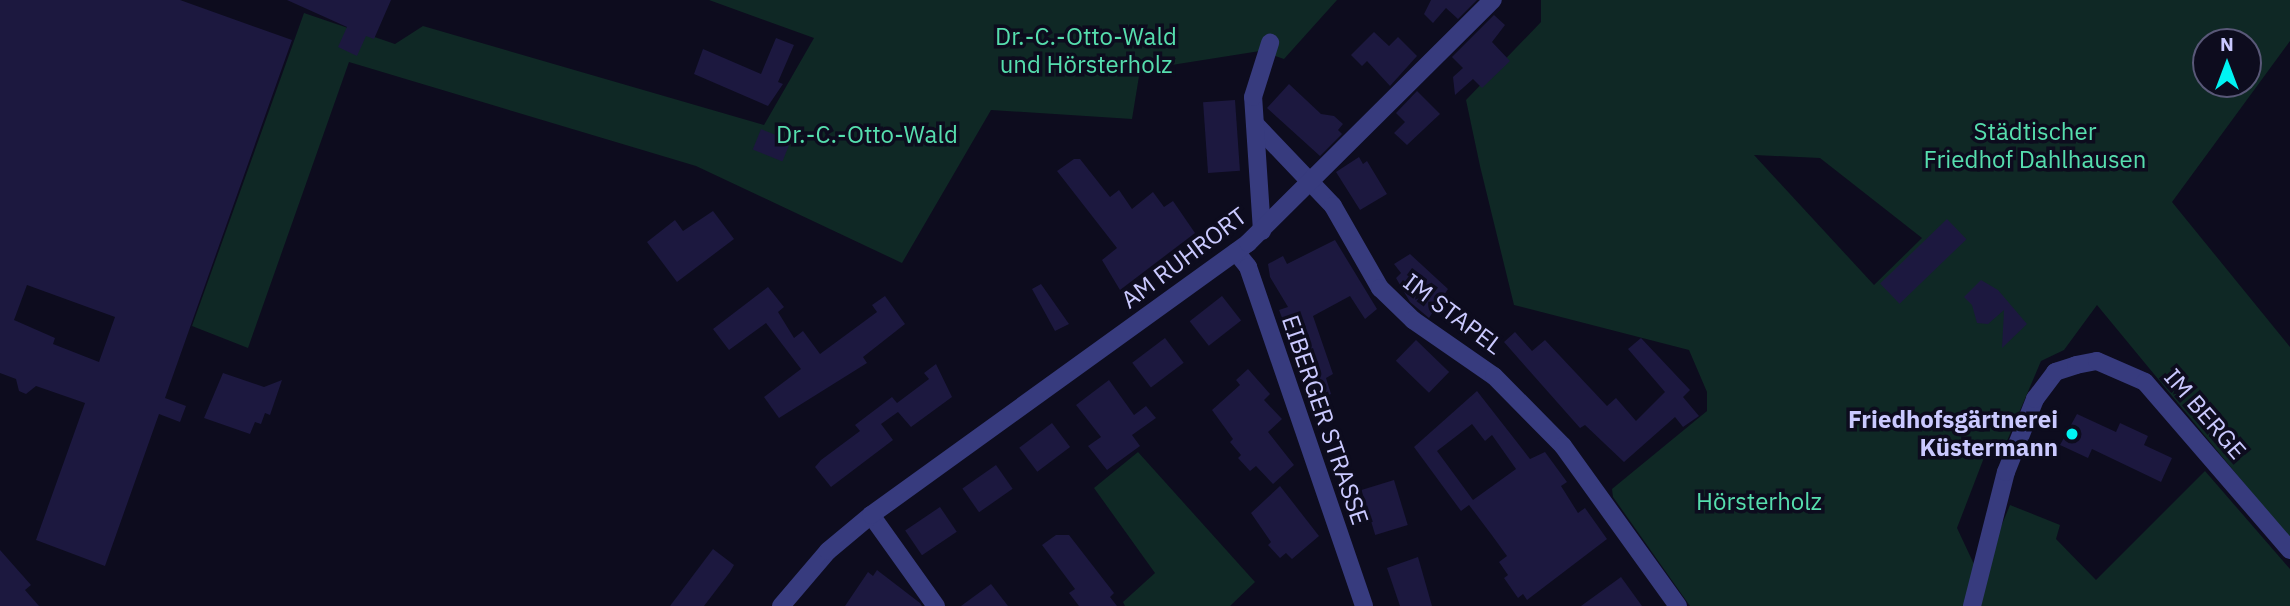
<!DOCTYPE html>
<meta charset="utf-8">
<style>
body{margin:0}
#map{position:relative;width:2290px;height:606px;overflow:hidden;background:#0d0c1e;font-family:"IBM Plex Sans",sans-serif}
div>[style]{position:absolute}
.green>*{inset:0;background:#0f2825}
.building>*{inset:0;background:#1c183f;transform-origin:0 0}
.minor>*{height:18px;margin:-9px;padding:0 9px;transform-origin:9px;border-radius:9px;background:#373b7e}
.dots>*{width:19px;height:19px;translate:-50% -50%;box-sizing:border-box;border:4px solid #0d0c1e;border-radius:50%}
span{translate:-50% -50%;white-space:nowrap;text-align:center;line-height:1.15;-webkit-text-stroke:7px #0d0c1e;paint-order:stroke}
.park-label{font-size:24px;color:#56deae}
.street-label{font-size:24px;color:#cac9ff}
.poi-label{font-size:24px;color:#cac9ff;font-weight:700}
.right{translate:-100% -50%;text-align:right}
.north{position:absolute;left:2192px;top:28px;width:70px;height:70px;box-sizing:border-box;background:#0d0c1e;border:2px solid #595878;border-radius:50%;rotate:0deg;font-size:19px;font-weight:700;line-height:28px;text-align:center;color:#cac9ff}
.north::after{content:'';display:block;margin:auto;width:24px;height:32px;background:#00f4f3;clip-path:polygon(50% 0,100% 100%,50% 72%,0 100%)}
</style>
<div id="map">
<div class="green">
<div style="clip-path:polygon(709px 0,1337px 0,1284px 59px,1260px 51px,1140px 70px,1132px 119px,991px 110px,902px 263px,696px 166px,349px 62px,248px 348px,192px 326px,304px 13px,395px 44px,423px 26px,764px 125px,814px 38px)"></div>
<div style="clip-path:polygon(evenodd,1541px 0,2290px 0,2290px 41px,2172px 202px,2290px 347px,2290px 539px,2097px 305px,2064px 350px,2041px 361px,2007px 441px,1990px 442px,1957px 528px,1980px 577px,2010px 505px,2060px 525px,2056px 539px,2096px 580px,2205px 471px,2290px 569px,2290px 606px,1690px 606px,1613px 497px,1612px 489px,1707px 411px,1707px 392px,1689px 350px,1514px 305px,1480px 166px,1466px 100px,1541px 22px,1541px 0,2206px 42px,2248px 42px,2248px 84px,2206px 84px,2206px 42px,1541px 0,1754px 155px,1820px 158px,1922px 238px,1874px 285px,1754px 155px)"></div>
<div style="clip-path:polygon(1138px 452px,1255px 582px,1230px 606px,1125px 606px,1123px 602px,1155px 573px,1094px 488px)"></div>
</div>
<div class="building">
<div style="clip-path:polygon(evenodd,0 0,180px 0,292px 40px,165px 398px,186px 406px,180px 422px,159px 414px,105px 566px,36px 540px,85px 403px,36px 386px,26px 394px,19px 391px,16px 379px,0 373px,0 0,27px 285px,115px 317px,99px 362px,53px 344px,55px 338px,14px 320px,27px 285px)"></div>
<div style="clip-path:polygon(287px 0,391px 0,374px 39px,366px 36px,357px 56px,338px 47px,347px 27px)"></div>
<div style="clip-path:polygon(1431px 0,1477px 0,1458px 19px,1446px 8px,1433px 23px,1424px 14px)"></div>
<div style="clip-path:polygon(1494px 15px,1505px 25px,1492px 42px,1510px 61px,1482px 88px,1473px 79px,1455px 95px,1453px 77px,1463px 68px,1452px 57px)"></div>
<div style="clip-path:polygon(1374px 32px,1389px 46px,1398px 37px,1417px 56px,1390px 86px,1367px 61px,1362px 66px,1351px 55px)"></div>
<div style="clip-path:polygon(776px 38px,794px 45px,778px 82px,783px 84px,768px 106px,694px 74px,703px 49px,761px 74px)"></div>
<div style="clip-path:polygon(1289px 84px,1321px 114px,1334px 116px,1343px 124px,1338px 130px,1342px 134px,1320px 156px,1267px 108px)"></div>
<div style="clip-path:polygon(1417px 91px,1440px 114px,1407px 145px,1394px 133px,1405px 122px,1396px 113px)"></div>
<div style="left:1235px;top:100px;width:71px;height:32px;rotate:86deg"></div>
<div style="left:761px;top:129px;width:32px;height:22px;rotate:22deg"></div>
<div style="clip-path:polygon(1359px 157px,1363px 164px,1367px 161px,1387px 194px,1360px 210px,1336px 172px)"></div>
<div style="clip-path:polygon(1074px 159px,1080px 159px,1110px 197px,1119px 190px,1132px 209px,1153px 192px,1164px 207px,1173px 201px,1195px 233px,1120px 290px,1102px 260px,1117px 248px,1057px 171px)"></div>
<div style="clip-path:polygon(713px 211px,734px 239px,677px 282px,647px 242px,675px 220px,683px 231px)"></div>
<div style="left:1947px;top:219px;width:28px;height:93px;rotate:46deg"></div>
<div style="clip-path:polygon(1335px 240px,1377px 309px,1365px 319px,1350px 296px,1313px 316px,1333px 374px,1326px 378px,1331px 394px,1314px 400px,1279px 310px,1288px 307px,1270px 277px,1268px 264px,1283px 256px,1287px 264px)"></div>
<div style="clip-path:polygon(1410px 254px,1448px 289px,1429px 318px,1410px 302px,1396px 278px,1401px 273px,1394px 264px)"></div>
<div style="clip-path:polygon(1981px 280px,1998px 290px,2027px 324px,2002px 348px,2004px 310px,1988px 324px,1977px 323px,1972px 305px,1964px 297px)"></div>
<div style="clip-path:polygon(1041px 284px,1069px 324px,1055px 331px,1032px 289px)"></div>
<div style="clip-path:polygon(768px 287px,784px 307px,778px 312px,794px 338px,803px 331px,820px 354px,877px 312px,872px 305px,885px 296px,905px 324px,863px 357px,867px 363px,779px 418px,764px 397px,801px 369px,766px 323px,729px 350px,713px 329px)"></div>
<div style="left:1222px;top:296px;width:31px;height:41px;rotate:52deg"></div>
<div style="clip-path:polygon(1515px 332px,1532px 351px,1545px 340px,1607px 406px,1616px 398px,1636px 421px,1665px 392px,1628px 349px,1641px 338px,1690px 390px,1683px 397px,1699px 416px,1683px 427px,1675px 417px,1624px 462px,1585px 425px,1580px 428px,1504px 342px)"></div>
<div style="left:1165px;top:338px;width:31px;height:41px;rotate:53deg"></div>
<div style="left:1416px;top:340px;width:46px;height:29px;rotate:44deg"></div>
<div style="clip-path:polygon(936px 364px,952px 397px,911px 427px,898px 412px,881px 424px,893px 440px,831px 487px,815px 467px,821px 460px,860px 431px,855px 425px,892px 397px,897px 403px,929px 379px,924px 373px)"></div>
<div style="clip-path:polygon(1248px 369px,1270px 394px,1264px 400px,1282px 419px,1268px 432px,1294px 465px,1273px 484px,1256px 466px,1250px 471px,1238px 458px,1241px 455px,1230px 442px,1233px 439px,1212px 410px,1240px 385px,1236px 380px)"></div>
<div style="clip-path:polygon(223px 373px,264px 387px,282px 380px,270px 415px,265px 413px,261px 424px,255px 422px,250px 434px,204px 418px)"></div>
<div style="clip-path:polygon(1109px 380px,1134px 415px,1146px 406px,1156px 418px,1132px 435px,1140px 446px,1107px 470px,1088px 446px,1101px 437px,1076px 405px)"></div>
<div style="clip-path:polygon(evenodd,1477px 391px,1530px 459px,1545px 452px,1567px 482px,1561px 486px,1578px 513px,1585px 508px,1607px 539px,1527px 600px,1523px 594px,1518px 598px,1504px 578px,1508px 575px,1499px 562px,1507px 556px,1491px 534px,1469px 505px,1461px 511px,1414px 447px,1477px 391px,1472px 424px,1485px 441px,1492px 435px,1516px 469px,1473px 500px,1437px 451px,1472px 424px)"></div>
<div style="clip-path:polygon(2077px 414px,2116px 432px,2120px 423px,2148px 436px,2144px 445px,2172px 458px,2161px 482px,2092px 449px,2088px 458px,2060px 445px)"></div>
<div style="left:1052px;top:423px;width:30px;height:41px;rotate:53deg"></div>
<div style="left:996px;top:465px;width:29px;height:41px;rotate:55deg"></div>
<div style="left:1394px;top:480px;width:47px;height:34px;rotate:73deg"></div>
<div style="clip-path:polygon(1280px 486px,1319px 536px,1292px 559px,1286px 553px,1280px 558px,1268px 545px,1271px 542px,1251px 513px)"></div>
<div style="left:940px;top:507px;width:30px;height:42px;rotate:56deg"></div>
<div style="clip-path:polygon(1056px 535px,1069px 535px,1114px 593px,1110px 597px,1117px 606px,1079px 606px,1069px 593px,1075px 589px,1042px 545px)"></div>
<div style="clip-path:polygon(713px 549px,734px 565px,730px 572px,704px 606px,670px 606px)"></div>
<div style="clip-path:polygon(0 550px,31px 585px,25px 590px,39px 606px,0 606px)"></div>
<div style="clip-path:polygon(1418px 557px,1432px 606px,1400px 606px,1387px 568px)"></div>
<div style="clip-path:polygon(877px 570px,920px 603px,922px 606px,845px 606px,868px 572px,873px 576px)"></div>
<div style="clip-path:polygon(1621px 577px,1642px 606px,1581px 606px)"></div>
<div style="clip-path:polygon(991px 584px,1008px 606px,961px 606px)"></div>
</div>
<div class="minor">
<div style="left:1255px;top:124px;width:113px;rotate:46.4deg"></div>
<div style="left:1333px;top:206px;width:95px;rotate:60.2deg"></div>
<div style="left:1380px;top:288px;width:46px;rotate:44.1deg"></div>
<div style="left:1413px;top:320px;width:98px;rotate:34.7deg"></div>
<div style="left:1494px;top:376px;width:98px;rotate:45.4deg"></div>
<div style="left:1563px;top:446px;width:197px;rotate:54.3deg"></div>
<div style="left:1262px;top:231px;width:134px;rotate:-93.8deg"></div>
<div style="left:1253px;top:97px;width:57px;rotate:-72.5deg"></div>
<div style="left:1236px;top:252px;width:19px;rotate:51deg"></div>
<div style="left:1248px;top:267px;width:358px;rotate:71.1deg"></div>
<div style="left:871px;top:515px;width:112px;rotate:54.5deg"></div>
<div style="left:781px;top:606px;width:72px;rotate:-49.5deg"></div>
<div style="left:828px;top:551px;width:56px;rotate:-39.9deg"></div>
<div style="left:871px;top:515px;width:465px;rotate:-35.8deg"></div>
<div style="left:1248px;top:243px;width:345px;rotate:-44.8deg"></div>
<div style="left:1972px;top:606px;width:138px;rotate:-75.8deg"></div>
<div style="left:2006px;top:472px;width:79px;rotate:-68.3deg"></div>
<div style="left:2035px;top:399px;width:34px;rotate:-53deg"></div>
<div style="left:2055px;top:372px;width:22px;rotate:-18deg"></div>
<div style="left:2076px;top:365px;width:21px;rotate:-11deg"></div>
<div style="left:2097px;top:361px;width:52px;rotate:23.6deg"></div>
<div style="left:2145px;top:382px;width:222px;rotate:49.2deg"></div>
</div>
<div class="dots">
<div style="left:2072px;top:434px;background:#00f4f3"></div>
</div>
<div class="park-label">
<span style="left:1086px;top:51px">Dr.-C.-Otto-Wald<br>und Hörsterholz</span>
<span style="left:2035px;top:146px">Städtischer<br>Friedhof Dahlhausen</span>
<span style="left:867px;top:135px">Dr.-C.-Otto-Wald</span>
<span style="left:1759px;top:502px">Hörsterholz</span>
</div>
<div class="street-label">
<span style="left:1184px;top:258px;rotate:-37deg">AM RUHRORT</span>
<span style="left:1453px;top:314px;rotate:37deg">IM STAPEL</span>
<span style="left:2205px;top:414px;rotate:49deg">IM BERGE</span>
<span style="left:1325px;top:420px;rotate:71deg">EIBERGER STRASSE</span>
</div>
<div class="poi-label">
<span class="right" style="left:2058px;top:434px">Friedhofsgärtnerei<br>Küstermann</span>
</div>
<div class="north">N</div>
</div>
